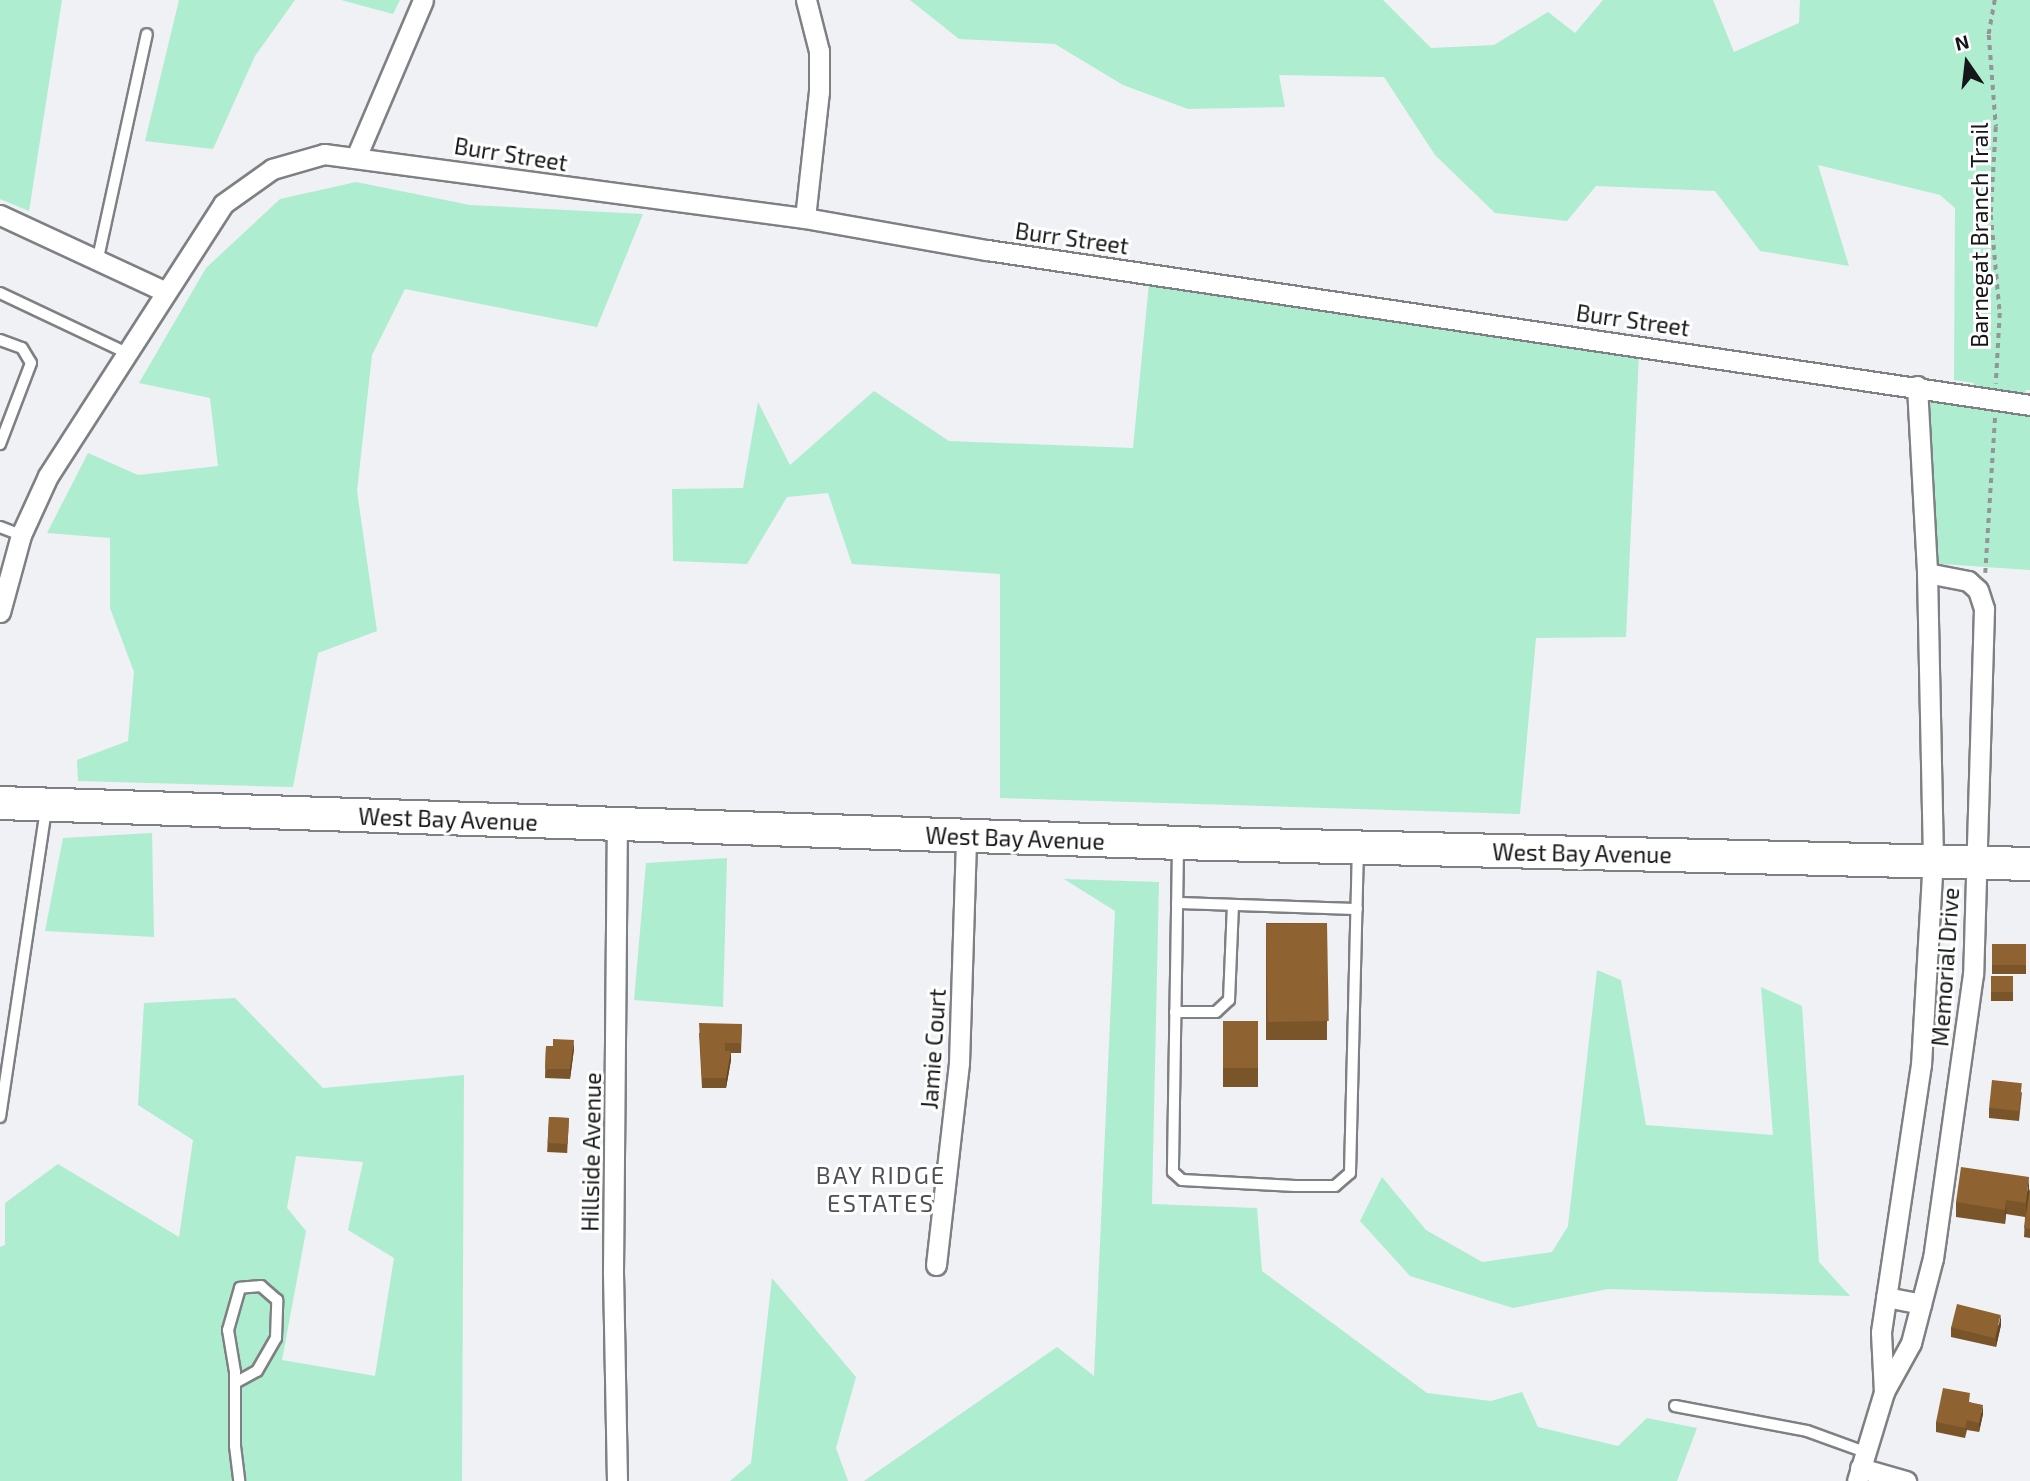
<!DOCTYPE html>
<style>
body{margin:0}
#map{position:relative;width:2030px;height:1481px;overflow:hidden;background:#eff1f4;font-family:"Exo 2",sans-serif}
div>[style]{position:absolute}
.green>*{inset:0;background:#aeedcf}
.path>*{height:3.5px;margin-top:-1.75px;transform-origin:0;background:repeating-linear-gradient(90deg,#939597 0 5px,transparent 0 10px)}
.roads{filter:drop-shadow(2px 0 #7e8083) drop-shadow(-2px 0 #7e8083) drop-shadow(0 2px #7e8083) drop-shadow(0 -2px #7e8083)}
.service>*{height:10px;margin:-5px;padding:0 5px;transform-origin:5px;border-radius:5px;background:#fff}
.minor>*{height:19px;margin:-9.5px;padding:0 9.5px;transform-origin:9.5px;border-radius:9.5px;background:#fff}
.primary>*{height:32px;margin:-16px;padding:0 16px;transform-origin:16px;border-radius:16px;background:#fff}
.wall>*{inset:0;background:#7a552a;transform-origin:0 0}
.shaded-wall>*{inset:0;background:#634522}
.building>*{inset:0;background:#8e6331;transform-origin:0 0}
span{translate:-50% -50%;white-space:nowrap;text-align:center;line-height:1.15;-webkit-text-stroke:6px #fff;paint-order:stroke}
.street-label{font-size:23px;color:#151617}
.neighbourhood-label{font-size:24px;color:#4e5053;letter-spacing:2px}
.north{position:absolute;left:1932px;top:28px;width:70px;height:70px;-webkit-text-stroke:5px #fff;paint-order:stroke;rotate:346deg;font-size:19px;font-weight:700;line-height:28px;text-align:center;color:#151617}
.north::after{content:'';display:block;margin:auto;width:24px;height:32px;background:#151617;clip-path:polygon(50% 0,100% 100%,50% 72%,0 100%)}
</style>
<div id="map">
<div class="green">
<div style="clip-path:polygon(0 0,62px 0,29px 211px,0 199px)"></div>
<div style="clip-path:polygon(179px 0,295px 0,255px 56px,213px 149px,145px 141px)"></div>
<div style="clip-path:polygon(341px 0,400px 0,393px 14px)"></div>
<div style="clip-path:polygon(910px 0,1383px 0,1431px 48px,1494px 45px,1548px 12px,1575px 33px,1603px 0,1713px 0,1734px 52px,1799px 23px,1800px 0,2030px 0,2030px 390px,2026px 390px,2025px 404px,2030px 405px,2030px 570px,1927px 563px,1917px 386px,1974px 394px,1974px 383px,1954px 380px,1955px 208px,1940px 195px,1818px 165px,1849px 266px,1760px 251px,1715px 191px,1596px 186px,1567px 221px,1495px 213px,1435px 155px,1384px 77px,1279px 75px,1285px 107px,1188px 109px,1123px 85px,1055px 44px,959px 39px)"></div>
<div style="clip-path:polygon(356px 182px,470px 205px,643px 214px,597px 327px,405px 289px,372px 355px,357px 491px,377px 631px,318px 653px,293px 787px,78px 781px,77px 760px,128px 741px,134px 672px,110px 608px,110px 538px,47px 533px,88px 453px,138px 475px,218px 466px,210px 398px,139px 383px,206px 268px,280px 199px)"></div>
<div style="clip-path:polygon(1149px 283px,1639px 353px,1626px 637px,1536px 638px,1520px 814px,1000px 798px,1000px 574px,852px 564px,828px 493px,787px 497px,747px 564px,673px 561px,672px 489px,743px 488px,758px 402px,790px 465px,874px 391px,949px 441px,1133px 448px)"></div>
<div style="clip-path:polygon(152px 833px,154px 937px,45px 931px,63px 838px)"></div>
<div style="clip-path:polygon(727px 858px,723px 1007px,634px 1000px,646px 863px)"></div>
<div style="clip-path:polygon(1064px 879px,1159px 882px,1152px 1204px,1257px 1208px,1262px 1271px,1427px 1393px,1491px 1401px,1522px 1392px,1538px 1427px,1618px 1446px,1647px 1418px,1697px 1428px,1677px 1481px,864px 1481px,1057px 1347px,1094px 1376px,1115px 911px)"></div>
<div style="clip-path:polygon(1597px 970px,1621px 980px,1646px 1125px,1773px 1135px,1761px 987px,1802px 1006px,1819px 1262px,1850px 1296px,1608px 1289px,1513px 1308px,1410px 1276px,1360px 1221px,1382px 1177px,1426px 1230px,1482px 1262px,1552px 1252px,1568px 1226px)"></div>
<div style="clip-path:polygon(evenodd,235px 998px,323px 1088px,464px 1075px,462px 1481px,0 1481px,0 1247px,5px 1245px,5px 1203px,58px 1164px,179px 1237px,193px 1140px,138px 1105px,144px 1003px,235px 998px,296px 1156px,363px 1162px,348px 1230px,394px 1258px,375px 1376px,282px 1360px,306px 1231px,287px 1208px,296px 1156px)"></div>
<div style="clip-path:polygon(772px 1278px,856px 1377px,836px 1448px,848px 1481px,730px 1481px,751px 1463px)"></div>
</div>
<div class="path">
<div style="left:1995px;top:0;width:36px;rotate:100deg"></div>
<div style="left:1989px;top:35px;width:92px;rotate:85.6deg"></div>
<div style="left:1996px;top:127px;width:88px;rotate:93.3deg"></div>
<div style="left:1991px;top:215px;width:98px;rotate:84.8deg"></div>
<div style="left:2000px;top:313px;width:71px;rotate:93.2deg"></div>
<div style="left:1985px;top:573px;width:157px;rotate:-86.4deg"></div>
</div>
<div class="roads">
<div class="service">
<div style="left:98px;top:258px;width:229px;rotate:-77.7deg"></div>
<div style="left:0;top:293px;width:138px;rotate:25.3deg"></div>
<div style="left:0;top:340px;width:23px;rotate:20deg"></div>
<div style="left:22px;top:348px;width:17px;rotate:59deg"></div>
<div style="left:31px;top:363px;width:87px;rotate:110.9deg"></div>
<div style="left:0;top:527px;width:22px;rotate:21deg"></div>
<div style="left:1178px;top:847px;width:325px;rotate:90.9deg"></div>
<div style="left:1173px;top:1172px;width:12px;rotate:42deg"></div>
<div style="left:1182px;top:1180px;width:113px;rotate:3deg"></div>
<div style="left:1295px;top:1186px;width:40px"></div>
<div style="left:1335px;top:1186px;width:20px;rotate:-41deg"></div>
<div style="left:1350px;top:1173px;width:321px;rotate:-88.6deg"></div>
<div style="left:1177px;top:903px;width:180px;rotate:1.9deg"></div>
<div style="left:1175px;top:1012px;width:41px"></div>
<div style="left:1216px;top:1012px;width:18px;rotate:-43deg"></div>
<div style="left:1229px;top:1000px;width:95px;rotate:-87.6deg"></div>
<div style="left:0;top:1117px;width:310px;rotate:-81.5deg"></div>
<div style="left:235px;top:1383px;width:25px;rotate:-29deg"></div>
<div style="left:257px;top:1371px;width:38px;rotate:-60deg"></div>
<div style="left:276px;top:1338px;width:38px;rotate:-88deg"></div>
<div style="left:277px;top:1300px;width:21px;rotate:-139deg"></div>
<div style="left:261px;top:1286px;width:21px;rotate:175deg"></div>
<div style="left:240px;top:1288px;width:44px;rotate:105.9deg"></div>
<div style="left:228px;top:1330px;width:43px;rotate:80.5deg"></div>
<div style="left:235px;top:1372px;width:74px;rotate:90deg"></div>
<div style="left:235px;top:1446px;width:35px;rotate:83deg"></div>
<div style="left:1675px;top:1406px;width:134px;rotate:10.7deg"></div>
<div style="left:1807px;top:1431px;width:62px;rotate:19.9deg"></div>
</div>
<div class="minor">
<div style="left:357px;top:155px;width:168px;rotate:-66.9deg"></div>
<div style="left:0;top:215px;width:181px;rotate:24.9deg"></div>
<div style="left:805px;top:218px;width:127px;rotate:-83.7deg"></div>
<div style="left:819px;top:92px;width:41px;rotate:-90deg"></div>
<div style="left:819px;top:51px;width:53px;rotate:-104.3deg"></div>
<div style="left:1917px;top:386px;width:187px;rotate:86.9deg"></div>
<div style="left:1927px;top:573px;width:42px;rotate:11deg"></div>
<div style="left:1968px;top:581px;width:13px;rotate:42deg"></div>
<div style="left:1978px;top:590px;width:20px;rotate:72deg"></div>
<div style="left:1984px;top:609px;width:365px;rotate:91.7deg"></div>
<div style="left:1973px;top:974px;width:287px;rotate:98deg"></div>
<div style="left:1933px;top:1258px;width:88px;rotate:104.5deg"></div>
<div style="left:1911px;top:1343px;width:56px;rotate:118.9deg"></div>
<div style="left:1884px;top:1392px;width:60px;rotate:-92.9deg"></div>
<div style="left:1881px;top:1332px;width:270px;rotate:-81.5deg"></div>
<div style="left:1921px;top:1065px;width:206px;rotate:-86.7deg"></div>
<div style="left:1933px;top:859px;width:286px;rotate:-91.2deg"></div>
<div style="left:0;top:612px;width:80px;rotate:-74.7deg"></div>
<div style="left:21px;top:535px;width:65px;rotate:-65.4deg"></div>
<div style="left:48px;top:476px;width:323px;rotate:-57.2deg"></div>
<div style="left:223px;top:204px;width:60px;rotate:-35.5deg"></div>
<div style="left:272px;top:169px;width:54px;rotate:-16.1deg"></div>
<div style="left:324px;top:154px;width:485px;rotate:7.6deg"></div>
<div style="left:805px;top:218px;width:185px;rotate:10deg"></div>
<div style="left:987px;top:250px;width:1054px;rotate:8.45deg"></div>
<div style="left:936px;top:1265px;width:203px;rotate:-83.5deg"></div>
<div style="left:959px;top:1063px;width:226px;rotate:-88.2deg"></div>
<div style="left:1886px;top:1297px;width:36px;rotate:11deg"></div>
<div style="left:1860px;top:1468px;width:48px;rotate:15.8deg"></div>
<div style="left:617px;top:1481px;width:210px;rotate:-91.1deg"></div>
<div style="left:613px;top:1271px;width:447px;rotate:-89.5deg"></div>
<div style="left:1857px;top:1481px;width:93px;rotate:-73.1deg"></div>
</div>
<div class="primary">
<div style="left:0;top:803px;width:1179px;rotate:1.94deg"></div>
<div style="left:1178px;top:843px;width:852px;rotate:1.41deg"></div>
</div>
</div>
<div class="wall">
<div style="left:1327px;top:923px;width:117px;height:61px;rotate:90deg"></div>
<div style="left:1992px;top:944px;width:34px;height:30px"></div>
<div style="left:1991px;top:976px;width:22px;height:25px"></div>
<div style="left:1223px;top:1021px;width:35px;height:66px"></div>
<div style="clip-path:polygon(742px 1024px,741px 1053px,731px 1053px,731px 1060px,726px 1088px,702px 1088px,699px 1033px)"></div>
<div style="clip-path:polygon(546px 1046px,574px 1049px,570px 1079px,545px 1078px)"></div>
<div style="clip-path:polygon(2022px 1092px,2019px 1121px,1989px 1118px,1989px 1108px)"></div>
<div style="left:549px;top:1117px;width:20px;height:35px;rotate:3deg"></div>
<div style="clip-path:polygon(2030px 1189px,2030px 1238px,2024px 1237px,2025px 1217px,2006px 1214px,2005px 1224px,1956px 1217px,1956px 1202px,2029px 1191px)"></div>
<div style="clip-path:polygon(2001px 1325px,1996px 1347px,1951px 1337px,1951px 1327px)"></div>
<div style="clip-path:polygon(1970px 1402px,1983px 1414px,1979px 1432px,1967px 1430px,1965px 1438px,1936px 1432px,1936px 1422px)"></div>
</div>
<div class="shaded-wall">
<div style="clip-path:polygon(574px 1040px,574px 1049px,570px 1079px,570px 1069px)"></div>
<div style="clip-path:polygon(731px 1051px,731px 1060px,726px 1088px,726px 1078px)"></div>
<div style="clip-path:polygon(2029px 1177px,2029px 1191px,2026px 1217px,2026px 1203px)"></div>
<div style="clip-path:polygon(2006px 1200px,2006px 1214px,2005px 1224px,2005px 1210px)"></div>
<div style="clip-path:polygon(2001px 1315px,2001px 1325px,1996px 1347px,1996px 1337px)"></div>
<div style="clip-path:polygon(1983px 1405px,1983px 1414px,1979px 1432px,1979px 1423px)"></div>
</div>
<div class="building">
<div style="left:1327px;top:923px;width:98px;height:61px;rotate:89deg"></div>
<div style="left:1992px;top:944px;width:34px;height:21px"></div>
<div style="left:1991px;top:976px;width:22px;height:16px"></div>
<div style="left:1223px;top:1021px;width:35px;height:47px"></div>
<div style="clip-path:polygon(699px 1023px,742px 1024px,741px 1043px,725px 1043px,725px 1051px,731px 1051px,726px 1078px,702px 1078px)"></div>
<div style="clip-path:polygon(553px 1039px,574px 1040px,570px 1069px,545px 1069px,546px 1046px,553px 1046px)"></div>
<div style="left:1992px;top:1080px;width:30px;height:28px;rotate:6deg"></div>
<div style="left:549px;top:1117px;width:20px;height:26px;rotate:3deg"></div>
<div style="clip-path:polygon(1961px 1167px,2029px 1177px,2026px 1203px,2006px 1200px,2005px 1210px,1956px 1202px)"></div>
<div style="clip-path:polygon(2030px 1189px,2030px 1229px,2024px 1228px)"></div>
<div style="left:1957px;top:1304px;width:45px;height:24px;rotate:14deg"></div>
<div style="clip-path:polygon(1943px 1388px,1970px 1393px,1969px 1402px,1983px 1405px,1979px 1423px,1967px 1420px,1965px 1428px,1936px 1422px)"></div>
</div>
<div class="street-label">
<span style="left:511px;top:154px;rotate:9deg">Burr Street</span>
<span style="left:1979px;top:235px;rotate:-90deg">Barnegat Branch Trail</span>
<span style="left:1072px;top:238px;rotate:8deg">Burr Street</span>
<span style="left:1633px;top:320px;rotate:8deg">Burr Street</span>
<span style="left:448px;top:819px;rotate:2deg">West Bay Avenue</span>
<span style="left:1015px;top:838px;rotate:2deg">West Bay Avenue</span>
<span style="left:1582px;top:853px;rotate:1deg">West Bay Avenue</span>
<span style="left:1945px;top:967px;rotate:-86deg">Memorial Drive</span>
<span style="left:933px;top:1049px;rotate:-86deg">Jamie Court</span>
<span style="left:591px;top:1152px;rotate:-89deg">Hillside Avenue</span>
</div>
<div class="neighbourhood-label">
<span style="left:881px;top:1189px">BAY RIDGE<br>ESTATES</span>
</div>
<div class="north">N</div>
</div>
